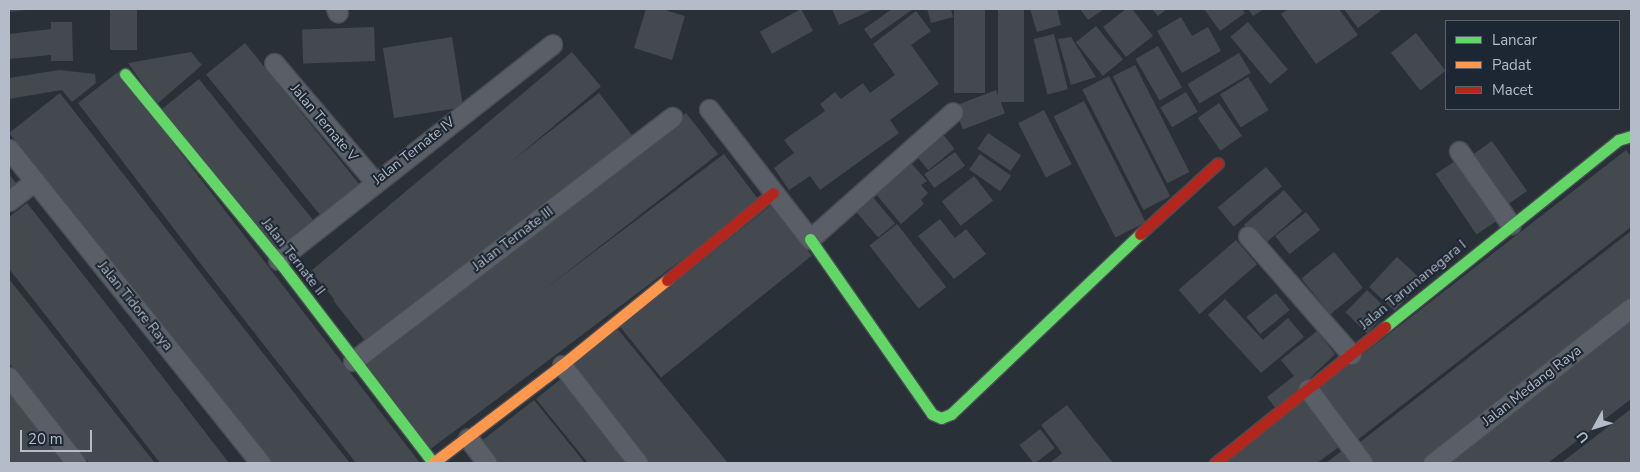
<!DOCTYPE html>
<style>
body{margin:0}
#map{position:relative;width:1640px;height:472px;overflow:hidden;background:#2a3038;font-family:"Nunito Sans",sans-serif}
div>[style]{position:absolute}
.building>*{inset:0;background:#444950;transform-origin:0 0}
.roads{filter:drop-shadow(1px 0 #484c53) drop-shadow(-1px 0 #484c53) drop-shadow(0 1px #484c53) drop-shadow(0 -1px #484c53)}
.street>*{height:19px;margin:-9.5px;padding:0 9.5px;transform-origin:9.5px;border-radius:9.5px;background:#5a5e66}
.fast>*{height:11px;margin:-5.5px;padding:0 5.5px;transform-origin:5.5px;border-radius:5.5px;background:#63d668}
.slow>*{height:11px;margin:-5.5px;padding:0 5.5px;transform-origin:5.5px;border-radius:5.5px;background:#ff974d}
.jam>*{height:11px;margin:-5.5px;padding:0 5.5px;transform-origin:5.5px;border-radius:5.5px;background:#b3261e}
span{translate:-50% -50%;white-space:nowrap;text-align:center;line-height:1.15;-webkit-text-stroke:4px #1d2633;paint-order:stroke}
.street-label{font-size:14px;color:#b4bcc9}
.frame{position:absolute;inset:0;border:10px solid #b4bcc9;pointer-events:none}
.legend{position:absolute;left:1445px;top:20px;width:175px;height:90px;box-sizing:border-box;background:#1d2633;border:1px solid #59626f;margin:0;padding:6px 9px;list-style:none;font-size:15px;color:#b4bcc9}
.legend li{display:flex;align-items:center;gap:10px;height:25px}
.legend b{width:25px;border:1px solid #59626f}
.north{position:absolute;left:1570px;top:402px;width:50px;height:50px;-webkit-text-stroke:4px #1d2633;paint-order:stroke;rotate:231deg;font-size:14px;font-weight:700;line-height:20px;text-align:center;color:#b4bcc9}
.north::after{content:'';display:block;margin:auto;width:18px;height:22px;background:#b4bcc9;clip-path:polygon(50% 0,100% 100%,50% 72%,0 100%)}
.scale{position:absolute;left:20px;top:430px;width:72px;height:22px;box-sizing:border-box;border:2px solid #b4bcc9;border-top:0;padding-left:6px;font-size:15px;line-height:18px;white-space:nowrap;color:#b4bcc9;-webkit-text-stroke:4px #1d2633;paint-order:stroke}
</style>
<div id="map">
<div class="building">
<div style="clip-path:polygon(9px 9px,27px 9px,27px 10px,9px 12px)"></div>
<div style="left:110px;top:9px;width:27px;height:41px"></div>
<div style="clip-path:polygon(646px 9px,662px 9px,685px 16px,672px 60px,634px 48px)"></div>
<div style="left:801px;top:9px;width:25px;height:47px;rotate:61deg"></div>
<div style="clip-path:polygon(832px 9px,874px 9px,839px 25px)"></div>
<div style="clip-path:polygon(892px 9px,913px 9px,871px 39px,864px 29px)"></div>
<div style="clip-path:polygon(927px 9px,951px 9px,953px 17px,931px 23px)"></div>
<div style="left:954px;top:9px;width:31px;height:84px"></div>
<div style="left:998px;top:9px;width:26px;height:93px"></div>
<div style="clip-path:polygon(1030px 9px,1057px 9px,1061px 25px,1037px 32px)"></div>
<div style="clip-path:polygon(1080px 9px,1104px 9px,1088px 20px)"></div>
<div style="clip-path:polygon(1126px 9px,1132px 9px,1153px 36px,1126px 57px,1103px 27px)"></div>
<div style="clip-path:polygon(1152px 9px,1167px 9px,1158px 16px)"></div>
<div style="clip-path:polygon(1204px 9px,1242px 9px,1245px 13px,1220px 31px)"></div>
<div style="clip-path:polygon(1248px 9px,1264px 9px,1253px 16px)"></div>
<div style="clip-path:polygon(1288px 9px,1339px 9px,1358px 35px,1316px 64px,1281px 14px)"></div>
<div style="clip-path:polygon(1344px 9px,1383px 9px,1358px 28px)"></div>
<div style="clip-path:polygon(916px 11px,931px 31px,911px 45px,939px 84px,890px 120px,899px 133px,820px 190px,810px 176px,789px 190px,774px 168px,794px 153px,784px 140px,825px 111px,820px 104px,835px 92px,841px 99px,863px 83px,870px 93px,895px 75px,873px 44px)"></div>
<div style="clip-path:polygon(1181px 17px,1192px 36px,1208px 27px,1221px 51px,1182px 73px,1157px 31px)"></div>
<div style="clip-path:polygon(51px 22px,72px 22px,73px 61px,51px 61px,51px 55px,9px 59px,9px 34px,51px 29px)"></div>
<div style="left:1248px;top:22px;width:62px;height:23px;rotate:50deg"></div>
<div style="left:1096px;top:26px;width:43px;height:26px;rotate:51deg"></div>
<div style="left:374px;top:27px;width:34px;height:72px;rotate:88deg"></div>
<div style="left:1416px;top:33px;width:48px;height:32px;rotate:52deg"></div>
<div style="left:1054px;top:34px;width:57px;height:21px;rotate:76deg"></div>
<div style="left:452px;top:37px;width:71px;height:70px;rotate:81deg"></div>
<div style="clip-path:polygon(1071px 37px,1096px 77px,1071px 85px,1058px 39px)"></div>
<div style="left:245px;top:43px;width:189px;height:50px;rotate:51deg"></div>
<div style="left:1158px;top:46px;width:48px;height:26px;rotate:60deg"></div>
<div style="clip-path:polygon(191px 52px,202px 65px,157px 104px,128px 63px)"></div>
<div style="left:572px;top:52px;width:45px;height:341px;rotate:50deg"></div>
<div style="left:1239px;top:53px;width:23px;height:60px;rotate:59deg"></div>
<div style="left:1135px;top:65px;width:120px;height:25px;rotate:63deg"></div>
<div style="clip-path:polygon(59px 70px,95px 74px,96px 83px,72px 102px,62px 90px,9px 99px,9px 78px)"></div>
<div style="clip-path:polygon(118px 72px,420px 463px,356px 463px,197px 259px,78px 103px)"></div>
<div style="left:1109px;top:76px;width:135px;height:30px;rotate:63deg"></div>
<div style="left:1248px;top:77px;width:39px;height:33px;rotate:58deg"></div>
<div style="left:199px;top:79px;width:189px;height:50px;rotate:51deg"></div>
<div style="left:996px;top:90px;width:25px;height:45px;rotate:69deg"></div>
<div style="left:1186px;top:92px;width:23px;height:30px;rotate:59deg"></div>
<div style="clip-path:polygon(60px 93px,306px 408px,350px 463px,268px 463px,26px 154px,9px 133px)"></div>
<div style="left:599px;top:93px;width:55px;height:337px;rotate:52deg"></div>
<div style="left:1084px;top:101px;width:136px;height:34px;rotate:63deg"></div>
<div style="left:1219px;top:103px;width:40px;height:26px;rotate:55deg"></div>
<div style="left:1044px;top:110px;width:61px;height:29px;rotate:63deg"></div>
<div style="left:686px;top:113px;width:52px;height:414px;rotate:52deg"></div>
<div style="left:937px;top:127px;width:28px;height:34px;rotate:51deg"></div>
<div style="left:988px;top:133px;width:40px;height:19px;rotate:34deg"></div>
<div style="left:1492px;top:141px;width:61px;height:24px;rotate:55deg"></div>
<div style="clip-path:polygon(1626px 150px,1631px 156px,1631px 227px,1356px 441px,1317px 390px)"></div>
<div style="left:955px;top:152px;width:17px;height:38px;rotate:54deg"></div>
<div style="left:724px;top:154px;width:59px;height:417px;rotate:53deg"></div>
<div style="left:980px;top:154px;width:38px;height:19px;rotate:35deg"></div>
<div style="left:1458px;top:159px;width:73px;height:27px;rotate:56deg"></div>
<div style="clip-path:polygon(910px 162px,927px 181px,921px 185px,928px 193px,921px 200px,924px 204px,901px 224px,870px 187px)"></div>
<div style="left:1266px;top:167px;width:25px;height:63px;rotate:50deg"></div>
<div style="clip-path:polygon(9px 174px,19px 187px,9px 195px)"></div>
<div style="left:974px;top:176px;width:31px;height:41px;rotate:52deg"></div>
<div style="left:866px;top:189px;width:45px;height:22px;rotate:50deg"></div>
<div style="left:1284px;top:190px;width:28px;height:53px;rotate:49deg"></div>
<div style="clip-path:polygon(27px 203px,114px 314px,229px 463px,160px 463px,33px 299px,9px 269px,9px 217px)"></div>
<div style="left:771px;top:205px;width:65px;height:194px;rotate:51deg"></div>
<div style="left:1306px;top:212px;width:23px;height:39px;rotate:52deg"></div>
<div style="clip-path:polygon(940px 219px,955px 238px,966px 229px,986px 254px,954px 279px,918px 236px)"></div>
<div style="left:897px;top:224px;width:80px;height:35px;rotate:52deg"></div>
<div style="clip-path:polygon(1631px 231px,1631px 302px,1424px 463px,1374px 463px,1359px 443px)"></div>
<div style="left:1236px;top:240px;width:32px;height:76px;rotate:49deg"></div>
<div style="left:1334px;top:252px;width:46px;height:42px;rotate:51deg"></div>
<div style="left:1397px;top:257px;width:35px;height:41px;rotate:43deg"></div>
<div style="clip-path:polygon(9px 279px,155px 463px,89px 463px,9px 363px)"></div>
<div style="left:1367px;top:290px;width:30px;height:31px;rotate:44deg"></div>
<div style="left:1276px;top:293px;width:22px;height:38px;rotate:51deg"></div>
<div style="clip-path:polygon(1225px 299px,1263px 340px,1288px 318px,1304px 337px,1261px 373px,1208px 315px)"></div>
<div style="clip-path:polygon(1631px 317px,1631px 399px,1548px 463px,1443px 463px)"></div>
<div style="clip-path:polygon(616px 327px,639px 355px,728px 463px,646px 463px,567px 367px)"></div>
<div style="clip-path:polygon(1317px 331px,1335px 354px,1277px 410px,1267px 397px,1294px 376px,1281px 360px)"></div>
<div style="clip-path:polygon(562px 378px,632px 463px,588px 463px,536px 399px)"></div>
<div style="clip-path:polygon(9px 390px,67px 463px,9px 463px)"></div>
<div style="clip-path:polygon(1307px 397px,1343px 444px,1317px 463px,1221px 463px)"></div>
<div style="clip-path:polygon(534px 400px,585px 463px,495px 463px,479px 443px)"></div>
<div style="clip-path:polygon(1067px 405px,1092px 437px,1113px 463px,1050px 463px,1062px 453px,1041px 425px)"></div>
<div style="clip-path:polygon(1631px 409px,1631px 463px,1561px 463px,1591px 440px)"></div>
<div style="left:1040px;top:429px;width:24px;height:26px;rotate:52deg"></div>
<div style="clip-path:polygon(1344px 449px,1356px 463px,1326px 463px)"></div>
</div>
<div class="roads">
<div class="street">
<div style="left:336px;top:9px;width:4px;rotate:63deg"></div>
<div style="left:274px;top:63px;width:156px;rotate:49.7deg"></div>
<div style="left:709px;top:109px;width:165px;rotate:52.2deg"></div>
<div style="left:810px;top:239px;width:191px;rotate:-41.6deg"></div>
<div style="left:9px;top:149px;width:403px;rotate:51.3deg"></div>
<div style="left:1459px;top:151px;width:90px;rotate:54.9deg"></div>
<div style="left:9px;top:201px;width:33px;rotate:-38deg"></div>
<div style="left:1248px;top:236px;width:157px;rotate:48.9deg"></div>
<div style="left:278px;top:260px;width:349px;rotate:-38.2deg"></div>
<div style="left:353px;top:361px;width:402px;rotate:-37.4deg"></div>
<div style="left:562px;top:365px;width:124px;rotate:52.2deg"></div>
<div style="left:9px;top:377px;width:109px;rotate:52.1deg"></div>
<div style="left:1308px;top:389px;width:92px;rotate:53.4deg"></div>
<div style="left:468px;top:438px;width:31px;rotate:53deg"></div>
<div style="left:1433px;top:463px;width:251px;rotate:-38.1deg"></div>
</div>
<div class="fast">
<div style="left:125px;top:74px;width:241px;rotate:50.6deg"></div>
<div style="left:278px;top:260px;width:255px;rotate:52.6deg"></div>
<div style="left:810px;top:239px;width:213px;rotate:55.1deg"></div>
<div style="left:932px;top:414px;width:10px;rotate:24deg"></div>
<div style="left:941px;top:418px;width:11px;rotate:-22deg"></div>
<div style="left:951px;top:414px;width:261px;rotate:-43.6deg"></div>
<div style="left:1385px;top:327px;width:299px;rotate:-38.7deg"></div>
<div style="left:1618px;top:140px;width:14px;rotate:-17deg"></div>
</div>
<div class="slow">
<div style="left:433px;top:463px;width:162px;rotate:-37.2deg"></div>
<div style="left:562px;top:365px;width:135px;rotate:-39deg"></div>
</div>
<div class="jam">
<div style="left:1140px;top:234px;width:105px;rotate:-42.3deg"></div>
<div style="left:667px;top:280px;width:137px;rotate:-39.4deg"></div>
<div style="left:1215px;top:463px;width:218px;rotate:-38.7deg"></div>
</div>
</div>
<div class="street-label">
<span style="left:324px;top:123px;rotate:50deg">Jalan Ternate V</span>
<span style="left:414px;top:151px;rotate:-38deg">Jalan Ternate IV</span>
<span style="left:513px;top:239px;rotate:-37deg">Jalan Ternate III</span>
<span style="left:293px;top:257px;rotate:52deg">Jalan Ternate II</span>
<span style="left:1413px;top:285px;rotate:-39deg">Jalan Tarumanegara I</span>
<span style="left:135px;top:306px;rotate:51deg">Jalan Tidore Raya</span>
<span style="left:1532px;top:386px;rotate:-38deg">Jalan Medang Raya</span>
</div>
<div class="frame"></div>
<ul class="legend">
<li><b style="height:6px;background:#63d668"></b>Lancar</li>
<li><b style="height:6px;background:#ff974d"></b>Padat</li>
<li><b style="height:6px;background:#b3261e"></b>Macet</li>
</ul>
<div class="north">U</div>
<div class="scale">20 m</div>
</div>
